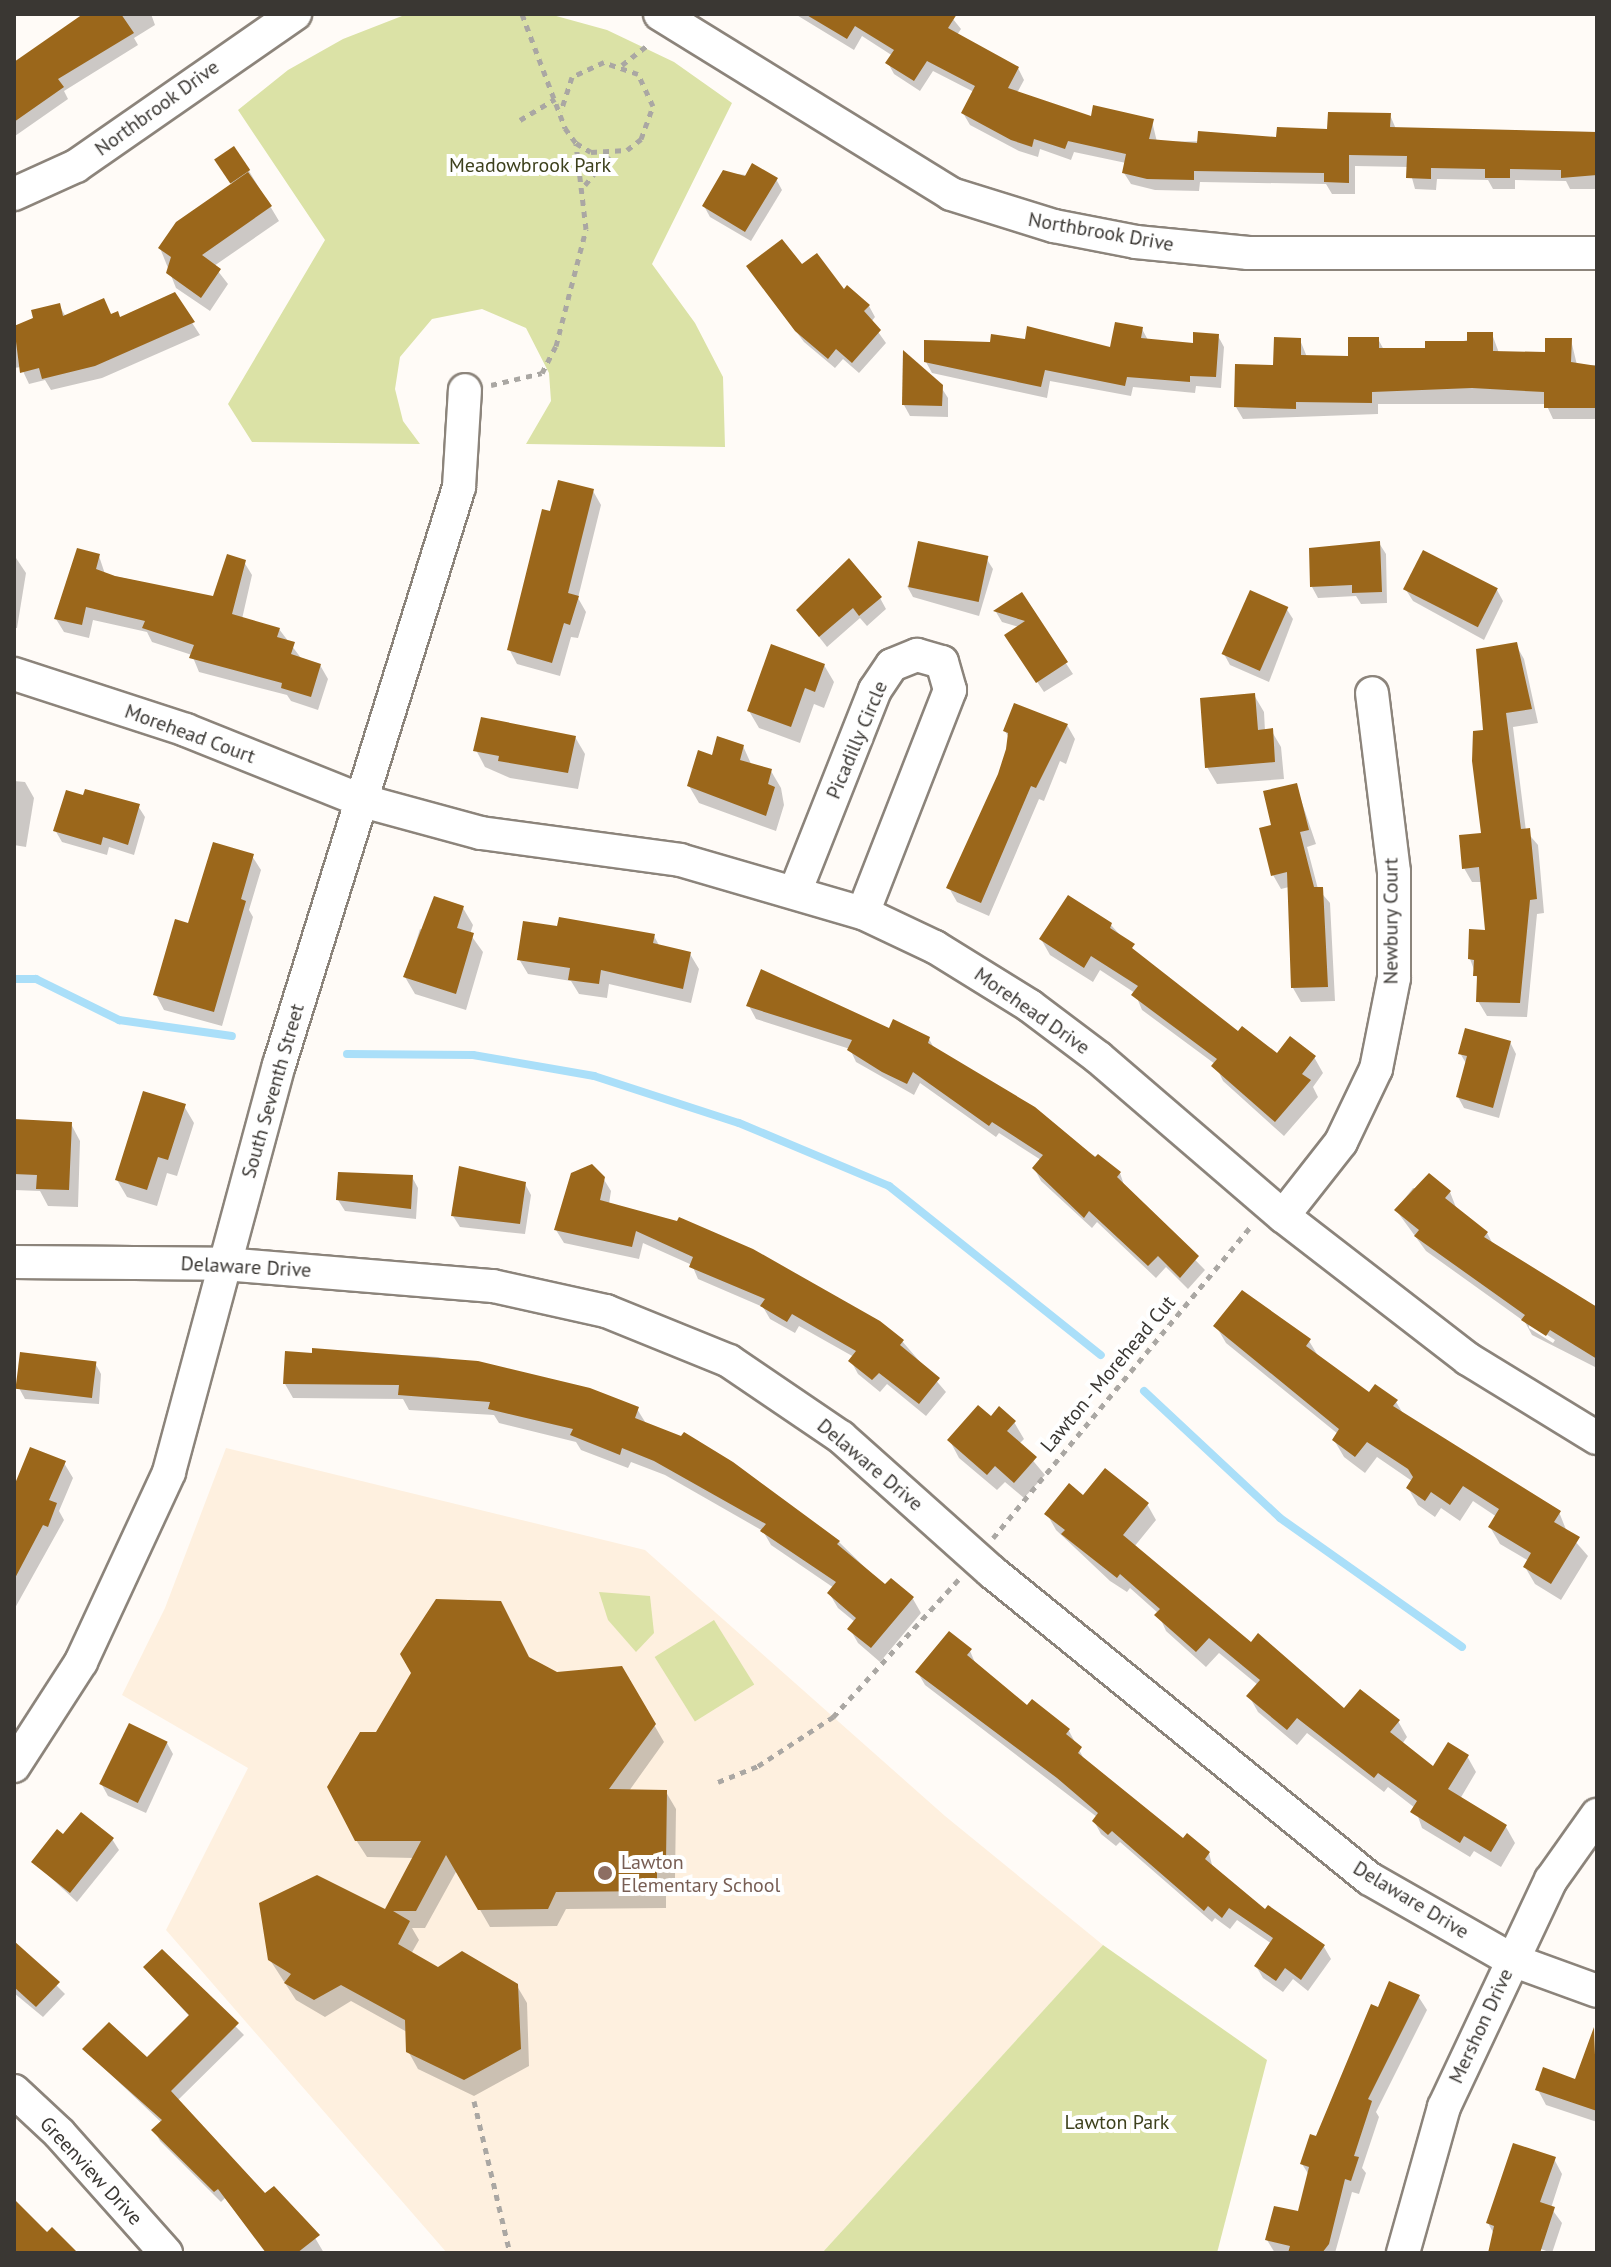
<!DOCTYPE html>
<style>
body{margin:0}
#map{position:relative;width:1611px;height:2267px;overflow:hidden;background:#fffbf7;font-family:"PT Sans",sans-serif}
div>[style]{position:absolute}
.built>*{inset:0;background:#fef0df}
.green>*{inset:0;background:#dbe2a6;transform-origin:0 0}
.shadow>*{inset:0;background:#0003}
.stream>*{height:8px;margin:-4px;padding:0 4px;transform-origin:4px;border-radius:4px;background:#aadff9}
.building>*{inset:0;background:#9b671b;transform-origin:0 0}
.path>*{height:5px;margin-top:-2.5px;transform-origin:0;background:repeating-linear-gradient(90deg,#aaa7a3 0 6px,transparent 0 12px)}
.roads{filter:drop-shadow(2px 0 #8c847b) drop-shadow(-2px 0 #8c847b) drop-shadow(0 2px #8c847b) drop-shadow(0 -2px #8c847b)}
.street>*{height:32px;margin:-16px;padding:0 16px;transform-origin:16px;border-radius:16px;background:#fff}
.dots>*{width:22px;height:22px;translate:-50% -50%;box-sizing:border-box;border:4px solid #fff;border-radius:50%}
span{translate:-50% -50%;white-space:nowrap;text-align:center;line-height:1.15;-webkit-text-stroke:8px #fff;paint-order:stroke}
.street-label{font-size:20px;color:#3a3733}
.park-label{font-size:20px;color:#3d401c}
.education-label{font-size:20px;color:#785e54}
.left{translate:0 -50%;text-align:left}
.frame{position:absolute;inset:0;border:16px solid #3a3733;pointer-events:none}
</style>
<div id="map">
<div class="built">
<div style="clip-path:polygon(226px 1448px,645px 1550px,945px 1816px,1103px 1945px,822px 2253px,447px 2253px,166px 1930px,248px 1768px,122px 1695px,165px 1608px)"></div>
</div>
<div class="green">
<div style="clip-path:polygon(549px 14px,607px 30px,674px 62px,732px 103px,652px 264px,695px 323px,723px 377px,725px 447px,526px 444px,551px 401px,549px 373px,526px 328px,482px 309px,432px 319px,400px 357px,395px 389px,403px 421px,420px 444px,252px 442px,228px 404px,325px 240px,238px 110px,288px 70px,343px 39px,402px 16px)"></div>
<div style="clip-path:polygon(599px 1592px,650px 1596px,654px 1633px,636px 1652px,608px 1620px)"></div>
<div style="left:714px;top:1620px;width:76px;height:70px;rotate:58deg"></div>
<div style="clip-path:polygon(1103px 1945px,1267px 2060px,1217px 2253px,822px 2253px)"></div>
</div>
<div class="shadow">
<div style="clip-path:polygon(86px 14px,151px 14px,155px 25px,134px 38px,138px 45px,64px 91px,68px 99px,15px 136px,14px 64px)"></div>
<div style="clip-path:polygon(795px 14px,949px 14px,961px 29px,957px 35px,1018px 68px,1024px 80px,1017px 93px,1092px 119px,1152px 121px,1157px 142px,1278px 140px,1390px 115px,1396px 129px,1597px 132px,1597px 189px,1570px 189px,1566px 181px,1515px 180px,1515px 189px,1493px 189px,1488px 180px,1437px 179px,1436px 190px,1415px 189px,1409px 167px,1355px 166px,1355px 194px,1332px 194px,1326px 184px,1200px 182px,1199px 191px,1155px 190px,1131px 184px,1124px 173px,1126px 163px,1074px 152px,1071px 160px,1040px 149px,1038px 157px,1019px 151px,970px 125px,963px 113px,974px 92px,933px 71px,920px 91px,894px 74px,888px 63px,893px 56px,862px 36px,854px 50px)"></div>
<div style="clip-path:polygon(223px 171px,249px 171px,279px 221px,214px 266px,228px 284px,210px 311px,176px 288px,160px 248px,233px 185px)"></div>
<div style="clip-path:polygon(738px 174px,776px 179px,782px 190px,751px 241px,710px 217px,704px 206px)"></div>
<div style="clip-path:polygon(801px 267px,869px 306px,875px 317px,871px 322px,886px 343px,859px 373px,843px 359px,835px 368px,804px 342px,755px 277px)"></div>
<div style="clip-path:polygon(174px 295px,200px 335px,102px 378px,51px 390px,45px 380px,29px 384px,21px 367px,14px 368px,14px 328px,59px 305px,66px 317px,120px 319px)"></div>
<div style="clip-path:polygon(1142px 329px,1148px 340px,1195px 345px,1218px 336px,1224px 347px,1221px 388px,1196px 386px,1195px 393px,1133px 387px,1131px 396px,1050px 381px,1047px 398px,932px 373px,926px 362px,1112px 350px)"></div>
<div style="clip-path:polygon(1492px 334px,1499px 353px,1547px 354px,1571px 340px,1577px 365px,1597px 365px,1597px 419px,1553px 419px,1546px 404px,1378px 404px,1378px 414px,1243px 419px,1236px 407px,1300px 340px,1307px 357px,1350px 358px,1378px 339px,1384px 350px,1427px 350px)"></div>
<div style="clip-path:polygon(941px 387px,948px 398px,948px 417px,910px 416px,904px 405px)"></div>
<div style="clip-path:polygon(593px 491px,601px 505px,578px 598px,586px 612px,578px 638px,571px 637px,560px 676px,517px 664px,509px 649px,552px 514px)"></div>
<div style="clip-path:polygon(1379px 543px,1386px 554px,1387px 603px,1361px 604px,1356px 596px,1318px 598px,1312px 587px)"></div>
<div style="clip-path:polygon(14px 555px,26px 573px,17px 628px,14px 628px)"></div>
<div style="clip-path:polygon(99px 556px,105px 574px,215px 598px,244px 562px,252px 575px,242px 619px,279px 629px,301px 658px,320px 665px,328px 679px,318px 710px,291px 701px,287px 695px,199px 672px,192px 655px,152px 642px,147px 632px,93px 620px,89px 638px,64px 632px,56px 619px)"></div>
<div style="clip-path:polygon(986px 558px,993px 569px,979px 616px,913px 597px,907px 586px)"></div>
<div style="clip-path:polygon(1406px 590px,1497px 590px,1503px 601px,1484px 640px,1413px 601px)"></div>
<div style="clip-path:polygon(1021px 595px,1073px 674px,1044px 692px,1013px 646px,1019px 627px,1002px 622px,996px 612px)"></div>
<div style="clip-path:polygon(880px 598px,886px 609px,867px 626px,860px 618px,827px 647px,798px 610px)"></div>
<div style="clip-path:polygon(1286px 608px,1293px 619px,1269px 682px,1230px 665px,1224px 654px)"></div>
<div style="clip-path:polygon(1516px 645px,1524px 659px,1538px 723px,1513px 727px,1526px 831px,1538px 845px,1544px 913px,1537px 914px,1527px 1017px,1487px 1016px,1478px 1001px,1479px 983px,1470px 959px,1487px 932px,1483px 882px,1472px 882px,1464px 868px,1483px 835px,1486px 732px)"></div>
<div style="clip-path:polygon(824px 665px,834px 682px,824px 708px,814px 704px,800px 743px,759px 728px,749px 711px)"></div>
<div style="clip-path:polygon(1254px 695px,1264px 712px,1265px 731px,1271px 730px,1281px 747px,1284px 779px,1217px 784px,1207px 767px)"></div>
<div style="clip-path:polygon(1067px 725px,1075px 739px,1066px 764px,1060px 761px,1044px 801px,1039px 799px,989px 916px,957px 902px,949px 888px,1000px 775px,1009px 738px,1005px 731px)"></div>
<div style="clip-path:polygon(575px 737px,585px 754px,578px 789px,510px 778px,485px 767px,476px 750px)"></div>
<div style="clip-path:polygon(743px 746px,752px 766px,771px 771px,781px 788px,784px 805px,776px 831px,699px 803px,689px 786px,713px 757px)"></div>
<div style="clip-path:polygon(14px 781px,25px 782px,34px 798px,26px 847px,14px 845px)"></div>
<div style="clip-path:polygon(1296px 785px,1316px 844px,1307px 847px,1318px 889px,1330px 903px,1335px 1001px,1301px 1002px,1293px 988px,1289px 887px,1281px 889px,1273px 875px,1273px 826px)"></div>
<div style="clip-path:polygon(138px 806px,145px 817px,134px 855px,109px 847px,107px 855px,62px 842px,55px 830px)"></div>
<div style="clip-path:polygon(252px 856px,261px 870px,249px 910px,253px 917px,222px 1026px,164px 1010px,156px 995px,189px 925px)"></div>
<div style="clip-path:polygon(463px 908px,473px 925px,470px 934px,483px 952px,466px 1010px,415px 994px,405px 977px,420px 929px,425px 931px)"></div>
<div style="clip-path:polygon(1111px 925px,1139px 956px,1239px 1033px,1278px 1056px,1314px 1057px,1323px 1073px,1313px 1087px,1318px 1097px,1284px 1136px,1223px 1081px,1215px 1064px,1142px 1010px,1135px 993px,1100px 970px,1093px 982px,1050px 955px,1041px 939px)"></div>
<div style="clip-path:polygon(654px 936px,660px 947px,690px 954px,699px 969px,691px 1003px,609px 984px,607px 998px,579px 994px,571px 981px,528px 974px,519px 959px)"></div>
<div style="clip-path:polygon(749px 1006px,929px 1039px,935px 1050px,1120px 1173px,1125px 1188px,1205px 1270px,1188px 1289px,1166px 1267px,1156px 1278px,1097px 1222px,1092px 1228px,1041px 1181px,1034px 1168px,1041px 1160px,999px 1133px,996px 1137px,920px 1083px,914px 1095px,856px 1062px,850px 1049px,756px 1019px)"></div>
<div style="clip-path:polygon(1510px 1042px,1516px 1054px,1499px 1118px,1464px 1108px,1458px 1097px,1467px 1065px,1460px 1053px)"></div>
<div style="clip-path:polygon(184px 1106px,194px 1123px,177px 1176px,167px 1173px,157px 1206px,127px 1197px,117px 1180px)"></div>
<div style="clip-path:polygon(14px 1121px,71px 1124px,80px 1141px,78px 1207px,48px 1206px,40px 1191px,14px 1190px)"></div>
<div style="clip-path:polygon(412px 1177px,418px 1188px,416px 1219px,345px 1211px,338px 1200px)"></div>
<div style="clip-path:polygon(603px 1178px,611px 1191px,609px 1204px,902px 1341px,946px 1392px,926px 1416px,887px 1384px,880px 1392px,858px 1374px,851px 1361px,854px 1357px,799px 1326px,795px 1333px,770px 1319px,763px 1307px,698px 1279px,692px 1265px,643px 1243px,639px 1259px,564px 1243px,556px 1230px)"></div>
<div style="clip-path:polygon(525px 1184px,531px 1195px,525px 1234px,460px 1227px,453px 1216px)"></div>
<div style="clip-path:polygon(evenodd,1413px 1188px,1450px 1192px,1457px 1210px,1487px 1233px,1494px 1246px,1594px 1307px,1597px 1303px,1597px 1368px,1532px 1335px,1525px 1322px,1426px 1251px,1396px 1210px,1413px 1188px,1529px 1323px,1555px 1340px,1553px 1343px,1529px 1328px,1529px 1323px)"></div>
<div style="clip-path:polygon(1216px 1326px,1309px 1341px,1320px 1359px,1369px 1395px,1396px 1402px,1404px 1415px,1559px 1512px,1567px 1532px,1588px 1556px,1561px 1600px,1535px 1584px,1525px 1567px,1529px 1561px,1500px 1544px,1490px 1527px,1497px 1517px,1473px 1501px,1460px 1521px,1441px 1508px,1435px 1517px,1418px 1505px,1408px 1488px,1412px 1481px,1377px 1457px,1365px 1473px,1344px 1457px,1334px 1440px,1338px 1434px,1226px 1343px)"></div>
<div style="clip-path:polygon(314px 1350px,438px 1357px,589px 1390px,637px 1409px,647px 1425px,839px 1542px,885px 1587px,891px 1580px,913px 1599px,921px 1613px,880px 1662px,858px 1643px,850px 1629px,855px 1622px,838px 1608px,829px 1593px,834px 1588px,771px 1545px,763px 1531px,665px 1475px,631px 1462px,628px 1468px,581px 1450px,576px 1442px,499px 1423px,494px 1415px,409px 1410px,403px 1399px,293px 1398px,285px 1384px)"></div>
<div style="clip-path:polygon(21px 1354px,95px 1363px,101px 1374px,99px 1404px,25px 1399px,19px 1388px)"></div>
<div style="clip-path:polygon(991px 1419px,1014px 1422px,1024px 1439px,1019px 1444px,1045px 1475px,1024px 1498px,1005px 1482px,997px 1490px,959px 1458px,950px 1441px)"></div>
<div style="clip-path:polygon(64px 1463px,73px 1478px,59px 1511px,64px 1520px,15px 1608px,14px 1490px)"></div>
<div style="clip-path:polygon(1083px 1497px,1147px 1504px,1156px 1520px,1134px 1547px,1252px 1644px,1345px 1711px,1398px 1721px,1407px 1737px,1402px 1744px,1434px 1769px,1467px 1756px,1476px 1772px,1460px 1799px,1506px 1827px,1515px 1843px,1501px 1867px,1474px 1851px,1470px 1857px,1422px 1828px,1415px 1808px,1388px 1787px,1384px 1792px,1307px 1733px,1297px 1745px,1258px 1712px,1249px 1696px,1258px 1685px,1219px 1653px,1206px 1667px,1166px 1631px,1158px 1613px,1130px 1588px,1127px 1592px,1110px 1581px,1056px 1530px,1047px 1514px)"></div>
<div style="clip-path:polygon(970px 1651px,976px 1665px,1028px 1708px,1033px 1702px,1069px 1731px,1086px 1763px,1184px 1841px,1209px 1853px,1213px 1869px,1265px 1912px,1324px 1947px,1331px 1959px,1308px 1991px,1293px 1979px,1283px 1992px,1263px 1978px,1256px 1966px,1272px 1944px,1237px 1920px,1230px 1929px,1215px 1918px,1212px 1922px,1120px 1842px,1116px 1846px,1101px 1834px,1094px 1821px,1097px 1817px,925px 1685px,918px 1673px)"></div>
<div style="clip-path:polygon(530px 1659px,557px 1674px,621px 1668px,664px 1742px,629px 1791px,666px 1792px,676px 1809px,675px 1878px,666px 1882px,666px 1908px,566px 1909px,557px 1926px,490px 1927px,457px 1870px,425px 1928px,412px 1928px,419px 1940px,411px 1954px,438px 1970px,517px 1986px,527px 2003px,529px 2066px,474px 2096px,418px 2069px,408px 2051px,407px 2032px,351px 2001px,325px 2017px,296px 2000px,270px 1960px,386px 1911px,415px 1858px,367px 1857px,356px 1840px,378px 1734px)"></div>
<div style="clip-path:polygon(167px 1743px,173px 1754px,146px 1813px,108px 1796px,102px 1785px)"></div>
<div style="clip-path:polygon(64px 1837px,112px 1839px,119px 1850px,77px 1902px,34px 1862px)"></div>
<div style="clip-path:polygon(14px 1943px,65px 1994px,43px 2017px,14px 1993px)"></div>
<div style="clip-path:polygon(162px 1952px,244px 2035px,177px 2101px,265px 2196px,302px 2216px,324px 2253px,267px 2253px,225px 2198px,221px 2202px,160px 2141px,154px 2130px,162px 2123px,85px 2050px,147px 2060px,190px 2017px,146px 1968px)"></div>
<div style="clip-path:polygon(1418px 1996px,1427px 2010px,1376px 2112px,1379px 2117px,1362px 2168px,1366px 2173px,1359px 2194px,1352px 2192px,1335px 2253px,1275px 2253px,1267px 2240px,1299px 2214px,1309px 2175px,1302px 2164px,1379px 2010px)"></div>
<div style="clip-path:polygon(1582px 2066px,1597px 2071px,1597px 2122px,1546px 2105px,1538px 2090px,1577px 2081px)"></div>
<div style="clip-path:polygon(1554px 2159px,1562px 2174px,1551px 2208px,1562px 2223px,1552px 2253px,1535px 2247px,1533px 2253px,1490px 2253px,1494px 2234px,1488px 2223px)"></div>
</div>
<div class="stream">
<div style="left:14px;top:979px;width:22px"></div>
<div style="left:36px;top:979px;width:93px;rotate:26.3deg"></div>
<div style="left:119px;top:1020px;width:114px;rotate:8.1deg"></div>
<div style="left:347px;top:1054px;width:126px;rotate:0.5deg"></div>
<div style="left:473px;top:1055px;width:123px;rotate:9.8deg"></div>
<div style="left:594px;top:1076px;width:152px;rotate:18deg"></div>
<div style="left:739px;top:1123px;width:163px;rotate:22.8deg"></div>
<div style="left:889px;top:1186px;width:271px;rotate:38.6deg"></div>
<div style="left:1144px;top:1391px;width:186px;rotate:43deg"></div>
<div style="left:1280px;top:1518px;width:223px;rotate:35.3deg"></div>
</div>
<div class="building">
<div style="clip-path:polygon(83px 14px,121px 14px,134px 33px,58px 79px,64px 87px,14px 122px,14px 62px)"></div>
<div style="clip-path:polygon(805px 14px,957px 14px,948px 28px,1019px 67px,1008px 88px,1091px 116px,1093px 105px,1154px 119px,1149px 139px,1197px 143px,1198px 131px,1276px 137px,1277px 127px,1327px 129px,1328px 112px,1391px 113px,1390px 127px,1597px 132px,1597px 175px,1561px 178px,1561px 170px,1510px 169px,1510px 178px,1485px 178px,1485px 169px,1431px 168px,1431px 179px,1406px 178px,1407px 156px,1349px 155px,1349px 183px,1324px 182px,1324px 173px,1194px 171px,1194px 180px,1147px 179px,1122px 173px,1126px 154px,1068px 141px,1065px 149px,1034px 139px,1032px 147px,1011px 140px,961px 113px,975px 86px,927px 61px,914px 81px,885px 63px,894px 50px,855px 26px,847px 39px)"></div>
<div style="left:234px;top:146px;width:29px;height:24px;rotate:56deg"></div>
<div style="clip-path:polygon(752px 163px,778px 178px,745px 232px,702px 206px,723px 170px,745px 176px)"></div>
<div style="clip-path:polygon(248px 172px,272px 206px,202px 255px,221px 269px,201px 298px,166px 273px,171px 257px,158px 248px,176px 222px)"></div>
<div style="clip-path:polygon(782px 239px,802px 264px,817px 253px,844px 289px,847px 285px,870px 305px,864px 311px,881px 330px,852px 363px,836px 349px,828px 359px,795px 331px,746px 266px)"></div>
<div style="clip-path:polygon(175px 292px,195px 322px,95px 366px,42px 379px,39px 368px,20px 373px,14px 326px,33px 318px,31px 310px,60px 303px,63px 316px,104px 298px,111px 314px,118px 311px,120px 317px)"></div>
<div style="clip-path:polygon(1115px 322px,1143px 327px,1141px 338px,1193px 343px,1193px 332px,1219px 334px,1216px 377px,1190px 376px,1190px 382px,1127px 377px,1125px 386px,1045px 370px,1041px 387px,924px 362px,924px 340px,990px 342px,991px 334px,1025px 339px,1027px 326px,1110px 347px)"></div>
<div style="clip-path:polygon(1467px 332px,1493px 332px,1493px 351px,1545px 352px,1545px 338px,1572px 338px,1571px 362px,1597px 366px,1597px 408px,1544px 408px,1544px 392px,1472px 388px,1372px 392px,1372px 403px,1296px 402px,1296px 409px,1234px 407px,1235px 364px,1273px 365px,1274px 337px,1301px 338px,1301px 355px,1348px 356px,1348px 337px,1379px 337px,1379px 348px,1425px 348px,1425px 341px,1467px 341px)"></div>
<div style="clip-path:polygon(903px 350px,943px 385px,942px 406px,902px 405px)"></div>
<div style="clip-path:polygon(558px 480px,594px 489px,568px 593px,579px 596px,570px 625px,564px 623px,552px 663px,507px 650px,542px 509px,550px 511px)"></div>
<div style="left:918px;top:541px;width:72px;height:47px;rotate:12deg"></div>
<div style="clip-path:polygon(1380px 541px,1382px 592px,1352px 593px,1352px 585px,1310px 587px,1309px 548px)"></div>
<div style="clip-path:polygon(77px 548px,100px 554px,96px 569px,115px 576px,213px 596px,227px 554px,246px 560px,232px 614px,280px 628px,277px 637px,295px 642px,291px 654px,321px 664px,311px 697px,281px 688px,282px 683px,189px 658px,194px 645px,142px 628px,145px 621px,86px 607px,82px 625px,54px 619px)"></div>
<div style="left:1423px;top:550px;width:84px;height:44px;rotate:27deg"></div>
<div style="clip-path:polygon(849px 558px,882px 597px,859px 616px,853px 608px,819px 637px,796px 610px)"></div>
<div style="left:1250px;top:590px;width:42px;height:70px;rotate:24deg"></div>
<div style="clip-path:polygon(1022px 592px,1068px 662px,1036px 683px,1004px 635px,1025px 621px,993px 611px)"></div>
<div style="clip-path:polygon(1517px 642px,1532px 709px,1506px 713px,1521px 829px,1530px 828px,1537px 899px,1530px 900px,1520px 1003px,1476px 1002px,1477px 976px,1473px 976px,1474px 960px,1468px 959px,1469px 929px,1485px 930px,1479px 867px,1462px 869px,1459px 835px,1481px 833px,1472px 761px,1473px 731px,1483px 730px,1476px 649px)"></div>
<div style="clip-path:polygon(771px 644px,825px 664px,815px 692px,805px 688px,791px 727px,747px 711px)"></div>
<div style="clip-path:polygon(1255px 693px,1258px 730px,1273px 728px,1275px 762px,1205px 768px,1200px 698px)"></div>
<div style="clip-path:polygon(1014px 703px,1068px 724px,1036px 788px,1031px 786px,981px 903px,946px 888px,998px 774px,1006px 749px,1008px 733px,1003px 731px)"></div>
<div style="clip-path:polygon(481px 717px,576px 736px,568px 773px,498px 761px,499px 756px,473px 751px)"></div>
<div style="clip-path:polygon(717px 736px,744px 745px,740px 760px,772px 769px,768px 784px,775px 787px,766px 816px,687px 786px,698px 750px,712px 755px)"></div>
<div style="clip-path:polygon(1297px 783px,1309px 830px,1300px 832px,1314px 887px,1323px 887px,1328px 987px,1291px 988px,1287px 872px,1271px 876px,1259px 828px,1271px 825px,1263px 791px)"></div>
<div style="clip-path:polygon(85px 789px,140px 804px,128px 845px,103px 837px,101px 845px,53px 831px,66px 790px,83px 795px)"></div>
<div style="clip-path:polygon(213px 842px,254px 854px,241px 899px,246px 901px,214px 1012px,153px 995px,175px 919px,188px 923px)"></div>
<div style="clip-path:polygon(1068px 895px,1112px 923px,1110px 928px,1135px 944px,1132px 948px,1238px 1031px,1242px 1026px,1277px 1053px,1290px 1036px,1316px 1056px,1302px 1074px,1311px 1080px,1275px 1122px,1211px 1066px,1217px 1059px,1131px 995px,1138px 986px,1091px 956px,1084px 968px,1039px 939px)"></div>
<div style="clip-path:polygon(434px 896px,464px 906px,457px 928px,474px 933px,456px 994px,403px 977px)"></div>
<div style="clip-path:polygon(559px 917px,655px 934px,653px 943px,691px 952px,683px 989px,601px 970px,599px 984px,568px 980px,570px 968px,517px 960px,523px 921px,557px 926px)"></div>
<div style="clip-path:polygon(761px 969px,889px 1028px,893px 1019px,930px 1037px,928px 1043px,1035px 1107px,1095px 1157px,1098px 1154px,1121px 1172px,1117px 1177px,1199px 1256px,1180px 1278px,1158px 1256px,1148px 1266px,1089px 1211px,1084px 1218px,1032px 1168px,1043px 1155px,992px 1122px,989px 1126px,913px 1072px,907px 1084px,882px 1072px,847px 1050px,852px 1040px,746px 1006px)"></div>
<div style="clip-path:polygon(1465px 1028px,1511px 1041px,1493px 1108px,1456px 1097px,1467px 1056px,1458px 1054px)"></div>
<div style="clip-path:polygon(143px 1091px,186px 1104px,168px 1160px,158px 1157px,147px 1190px,115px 1180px)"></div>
<div style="clip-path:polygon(14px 1119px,72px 1122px,69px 1190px,36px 1189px,37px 1175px,14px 1174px)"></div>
<div style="clip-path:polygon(592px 1164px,605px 1177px,600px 1200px,677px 1221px,679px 1217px,753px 1249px,880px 1321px,904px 1340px,900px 1345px,940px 1378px,919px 1404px,879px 1373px,872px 1380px,848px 1361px,856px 1351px,792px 1314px,787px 1322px,760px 1306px,765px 1299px,689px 1267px,693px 1257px,636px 1231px,632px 1247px,554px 1230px,571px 1173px)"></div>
<div style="clip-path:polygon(459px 1166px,526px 1182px,520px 1224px,451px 1216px)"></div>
<div style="clip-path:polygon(338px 1172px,413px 1175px,411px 1209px,336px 1200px)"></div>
<div style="clip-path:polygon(1429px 1173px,1451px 1191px,1445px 1198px,1488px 1232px,1484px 1237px,1597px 1307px,1597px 1359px,1550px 1330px,1546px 1336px,1521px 1320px,1525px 1315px,1414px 1236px,1419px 1230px,1394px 1210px)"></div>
<div style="clip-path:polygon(1242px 1290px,1311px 1339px,1306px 1346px,1369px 1392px,1375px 1384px,1398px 1400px,1393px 1406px,1561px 1511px,1554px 1522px,1580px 1537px,1551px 1584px,1523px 1567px,1531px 1553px,1488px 1527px,1499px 1509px,1463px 1486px,1450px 1505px,1431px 1492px,1425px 1501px,1406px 1488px,1413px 1477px,1408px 1469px,1367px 1442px,1355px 1457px,1332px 1440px,1339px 1429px,1213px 1326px)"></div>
<div style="clip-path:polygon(312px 1348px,478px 1361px,590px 1388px,639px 1407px,635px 1418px,681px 1436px,684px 1432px,733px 1462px,840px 1541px,837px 1544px,885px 1584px,891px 1578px,914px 1597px,871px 1648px,847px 1629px,856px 1618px,827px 1593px,836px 1582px,760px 1531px,766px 1524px,654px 1461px,622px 1448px,620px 1455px,570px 1435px,573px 1429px,488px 1409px,490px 1402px,398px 1395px,399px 1385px,283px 1384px,285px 1351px,312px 1353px)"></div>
<div style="left:20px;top:1352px;width:77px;height:37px;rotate:7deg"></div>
<div style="clip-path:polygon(978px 1405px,991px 1416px,999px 1406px,1016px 1421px,1007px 1431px,1037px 1457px,1014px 1483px,995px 1466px,987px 1475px,947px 1440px)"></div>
<div style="clip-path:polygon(30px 1447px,66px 1461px,49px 1500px,57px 1503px,48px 1527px,43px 1525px,14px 1580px,14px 1486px)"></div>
<div style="clip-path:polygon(1105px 1468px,1149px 1503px,1123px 1535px,1251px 1642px,1258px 1633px,1344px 1708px,1360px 1689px,1400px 1720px,1390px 1732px,1433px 1766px,1448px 1742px,1469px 1755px,1448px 1789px,1507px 1825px,1491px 1852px,1464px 1836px,1460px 1843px,1410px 1812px,1417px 1801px,1378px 1773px,1374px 1778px,1297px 1718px,1287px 1730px,1246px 1696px,1260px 1680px,1209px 1638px,1196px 1652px,1154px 1615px,1160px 1609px,1120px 1574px,1117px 1578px,1061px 1534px,1065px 1530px,1044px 1514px,1069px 1483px,1083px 1495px)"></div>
<div style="clip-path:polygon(436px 1599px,501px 1601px,529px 1657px,557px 1672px,622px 1666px,656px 1724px,609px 1789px,667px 1790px,666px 1861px,657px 1865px,657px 1891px,556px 1892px,548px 1909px,478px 1910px,446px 1855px,416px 1911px,393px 1911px,410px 1921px,398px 1944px,438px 1967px,462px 1951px,518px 1984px,521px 2049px,464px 2080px,406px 2052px,405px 2020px,341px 1985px,314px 2000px,284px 1983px,291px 1974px,268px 1960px,259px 1903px,317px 1875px,385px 1909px,421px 1841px,355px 1841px,327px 1787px,360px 1732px,376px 1732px,411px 1673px,400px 1654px)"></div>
<div style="clip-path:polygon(949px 1631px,972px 1649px,967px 1655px,1027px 1705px,1032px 1699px,1070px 1729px,1066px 1734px,1082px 1747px,1078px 1753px,1183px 1838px,1187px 1833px,1210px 1852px,1205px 1859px,1265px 1909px,1268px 1905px,1325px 1945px,1301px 1980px,1285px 1968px,1276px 1981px,1254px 1966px,1273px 1938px,1229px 1908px,1222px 1918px,1208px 1906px,1204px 1911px,1112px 1831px,1108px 1835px,1092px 1821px,1098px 1813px,1057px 1778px,915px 1672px)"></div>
<div style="left:129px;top:1723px;width:43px;height:68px;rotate:26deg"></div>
<div style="clip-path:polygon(81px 1812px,114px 1838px,70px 1893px,31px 1862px,57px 1829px,63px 1834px)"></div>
<div style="clip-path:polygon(14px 1941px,60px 1982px,36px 2007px,14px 1987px)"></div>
<div style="clip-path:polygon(162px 1949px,239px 2023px,171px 2091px,265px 2193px,274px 2186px,320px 2235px,297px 2253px,266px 2253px,218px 2189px,214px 2192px,151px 2130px,162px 2120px,82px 2049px,109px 2022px,147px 2057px,189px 2015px,143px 1967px)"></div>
<div style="clip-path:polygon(1389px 1981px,1420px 1995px,1368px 2099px,1372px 2101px,1354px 2156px,1359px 2157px,1351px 2181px,1345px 2179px,1329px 2244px,1322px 2253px,1288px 2253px,1290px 2246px,1265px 2240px,1274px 2206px,1298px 2211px,1309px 2167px,1300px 2164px,1310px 2134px,1316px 2136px,1371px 2004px,1378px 2007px)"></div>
<div style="clip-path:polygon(1594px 2027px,1597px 2111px,1535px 2090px,1543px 2067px,1575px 2079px)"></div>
<div style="clip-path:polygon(1513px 2143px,1556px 2157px,1540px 2202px,1555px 2207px,1540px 2253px,1488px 2253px,1494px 2226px,1486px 2223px)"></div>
<div style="clip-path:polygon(14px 2199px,47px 2232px,52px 2227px,78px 2253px,14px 2253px)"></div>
</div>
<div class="path">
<div style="left:522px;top:14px;width:122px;rotate:69.3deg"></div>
<div style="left:565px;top:128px;width:19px;rotate:54deg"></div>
<div style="left:576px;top:143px;width:17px;rotate:31deg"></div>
<div style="left:591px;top:152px;width:36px;rotate:-3deg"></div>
<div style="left:627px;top:150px;width:18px;rotate:-38deg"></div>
<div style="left:641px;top:139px;width:35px;rotate:-70deg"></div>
<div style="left:653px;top:106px;width:35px;rotate:-115deg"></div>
<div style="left:638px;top:74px;width:36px;rotate:-161deg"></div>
<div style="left:604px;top:62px;width:35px;rotate:155deg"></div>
<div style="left:572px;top:77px;width:36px;rotate:108deg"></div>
<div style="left:622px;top:65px;width:33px;rotate:-38deg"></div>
<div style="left:520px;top:120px;width:41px;rotate:-31deg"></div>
<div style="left:585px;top:185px;width:38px;rotate:-51deg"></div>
<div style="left:491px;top:385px;width:52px;rotate:-13.2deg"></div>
<div style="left:542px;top:373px;width:30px;rotate:-63deg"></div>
<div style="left:556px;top:346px;width:121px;rotate:-75.6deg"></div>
<div style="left:586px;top:229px;width:86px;rotate:-96.7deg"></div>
<div style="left:993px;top:1538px;width:406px;rotate:-50.4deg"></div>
<div style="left:718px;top:1782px;width:43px;rotate:-21.8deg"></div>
<div style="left:758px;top:1766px;width:90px;rotate:-33.2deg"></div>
<div style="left:833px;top:1717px;width:187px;rotate:-47.6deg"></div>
<div style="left:474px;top:2101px;width:156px;rotate:76.7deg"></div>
</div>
<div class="roads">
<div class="street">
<div style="left:660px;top:14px;width:342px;rotate:31.7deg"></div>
<div style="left:951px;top:194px;width:108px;rotate:17.3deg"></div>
<div style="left:1054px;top:226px;width:84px;rotate:11deg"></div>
<div style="left:1136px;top:242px;width:113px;rotate:5.6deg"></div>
<div style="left:1248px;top:253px;width:349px"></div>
<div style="left:14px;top:194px;width:68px;rotate:-24.3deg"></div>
<div style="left:76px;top:166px;width:267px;rotate:-34.8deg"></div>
<div style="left:14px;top:674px;width:181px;rotate:18deg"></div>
<div style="left:186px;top:730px;width:191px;rotate:21.9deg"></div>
<div style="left:363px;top:801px;width:122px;rotate:15.2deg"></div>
<div style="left:481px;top:833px;width:201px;rotate:7.7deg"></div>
<div style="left:680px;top:860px;width:191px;rotate:16.2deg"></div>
<div style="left:863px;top:913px;width:80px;rotate:25.3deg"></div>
<div style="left:935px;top:947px;width:112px;rotate:31.8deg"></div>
<div style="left:1030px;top:1006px;width:86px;rotate:37deg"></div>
<div style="left:1099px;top:1058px;width:243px;rotate:40.7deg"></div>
<div style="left:1283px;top:1216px;width:234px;rotate:37.7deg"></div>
<div style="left:1468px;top:1359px;width:151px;rotate:31.5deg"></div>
<div style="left:795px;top:892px;width:217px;rotate:-68.4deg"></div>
<div style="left:875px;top:690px;width:30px;rotate:-56deg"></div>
<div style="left:892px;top:665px;width:27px;rotate:-22deg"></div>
<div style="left:917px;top:655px;width:26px;rotate:16deg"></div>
<div style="left:942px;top:662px;width:29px;rotate:74deg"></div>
<div style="left:950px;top:690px;width:239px;rotate:111.3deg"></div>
<div style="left:1283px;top:1216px;width:94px;rotate:-51.9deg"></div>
<div style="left:1341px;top:1142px;width:81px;rotate:-64.4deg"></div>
<div style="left:1376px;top:1069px;width:93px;rotate:-78.8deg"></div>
<div style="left:1394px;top:978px;width:106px;rotate:-90deg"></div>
<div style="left:1394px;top:872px;width:180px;rotate:-97deg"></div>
<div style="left:14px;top:1262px;width:210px;rotate:0.5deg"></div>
<div style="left:224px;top:1264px;width:270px;rotate:4.7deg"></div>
<div style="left:493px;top:1286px;width:116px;rotate:12.5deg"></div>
<div style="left:606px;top:1311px;width:133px;rotate:22.1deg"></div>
<div style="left:729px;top:1361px;width:135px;rotate:34.2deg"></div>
<div style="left:841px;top:1437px;width:203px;rotate:41.8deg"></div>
<div style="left:992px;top:1572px;width:487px;rotate:39.1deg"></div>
<div style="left:1370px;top:1879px;width:163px;rotate:29.7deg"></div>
<div style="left:1512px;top:1960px;width:90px;rotate:20deg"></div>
<div style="left:14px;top:1766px;width:124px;rotate:-57.2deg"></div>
<div style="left:81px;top:1662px;width:209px;rotate:-65.1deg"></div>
<div style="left:169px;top:1472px;width:422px;rotate:-74.9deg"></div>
<div style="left:279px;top:1065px;width:605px;rotate:-72.7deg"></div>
<div style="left:459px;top:487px;width:97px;rotate:-86.5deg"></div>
<div style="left:14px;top:2091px;width:62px;rotate:43deg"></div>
<div style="left:59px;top:2133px;width:161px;rotate:48.3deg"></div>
<div style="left:1403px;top:2253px;width:152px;rotate:-74.3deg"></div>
<div style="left:1444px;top:2107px;width:251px;rotate:-64.8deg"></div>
<div style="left:1551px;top:1880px;width:80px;rotate:-54.7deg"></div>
</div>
</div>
<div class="dots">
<div style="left:605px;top:1873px;background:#8d6e63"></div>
</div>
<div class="street-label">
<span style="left:157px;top:108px;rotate:-36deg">Northbrook Drive</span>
<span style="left:1101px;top:232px;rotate:10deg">Northbrook Drive</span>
<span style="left:190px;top:734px;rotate:20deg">Morehead Court</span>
<span style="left:857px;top:740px;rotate:-67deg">Picadilly Circle</span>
<span style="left:1391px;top:921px;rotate:-90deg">Newbury Court</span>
<span style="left:1032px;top:1011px;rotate:35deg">Morehead Drive</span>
<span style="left:273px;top:1091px;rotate:-74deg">South Seventh Street</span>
<span style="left:246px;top:1267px;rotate:3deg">Delaware Drive</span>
<span style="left:1108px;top:1374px;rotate:-50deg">Lawton - Morehead Cut</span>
<span style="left:870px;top:1465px;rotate:40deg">Delaware Drive</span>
<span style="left:1411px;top:1900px;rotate:31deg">Delaware Drive</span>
<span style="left:1481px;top:2026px;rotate:-65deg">Mershon Drive</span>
<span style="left:91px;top:2171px;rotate:47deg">Greenview Drive</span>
</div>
<div class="park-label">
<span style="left:530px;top:165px">Meadowbrook Park</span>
<span style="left:1117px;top:2122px">Lawton Park</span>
</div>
<div class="education-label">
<span class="left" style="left:621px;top:1874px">Lawton<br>Elementary School</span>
</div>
<div class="frame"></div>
</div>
